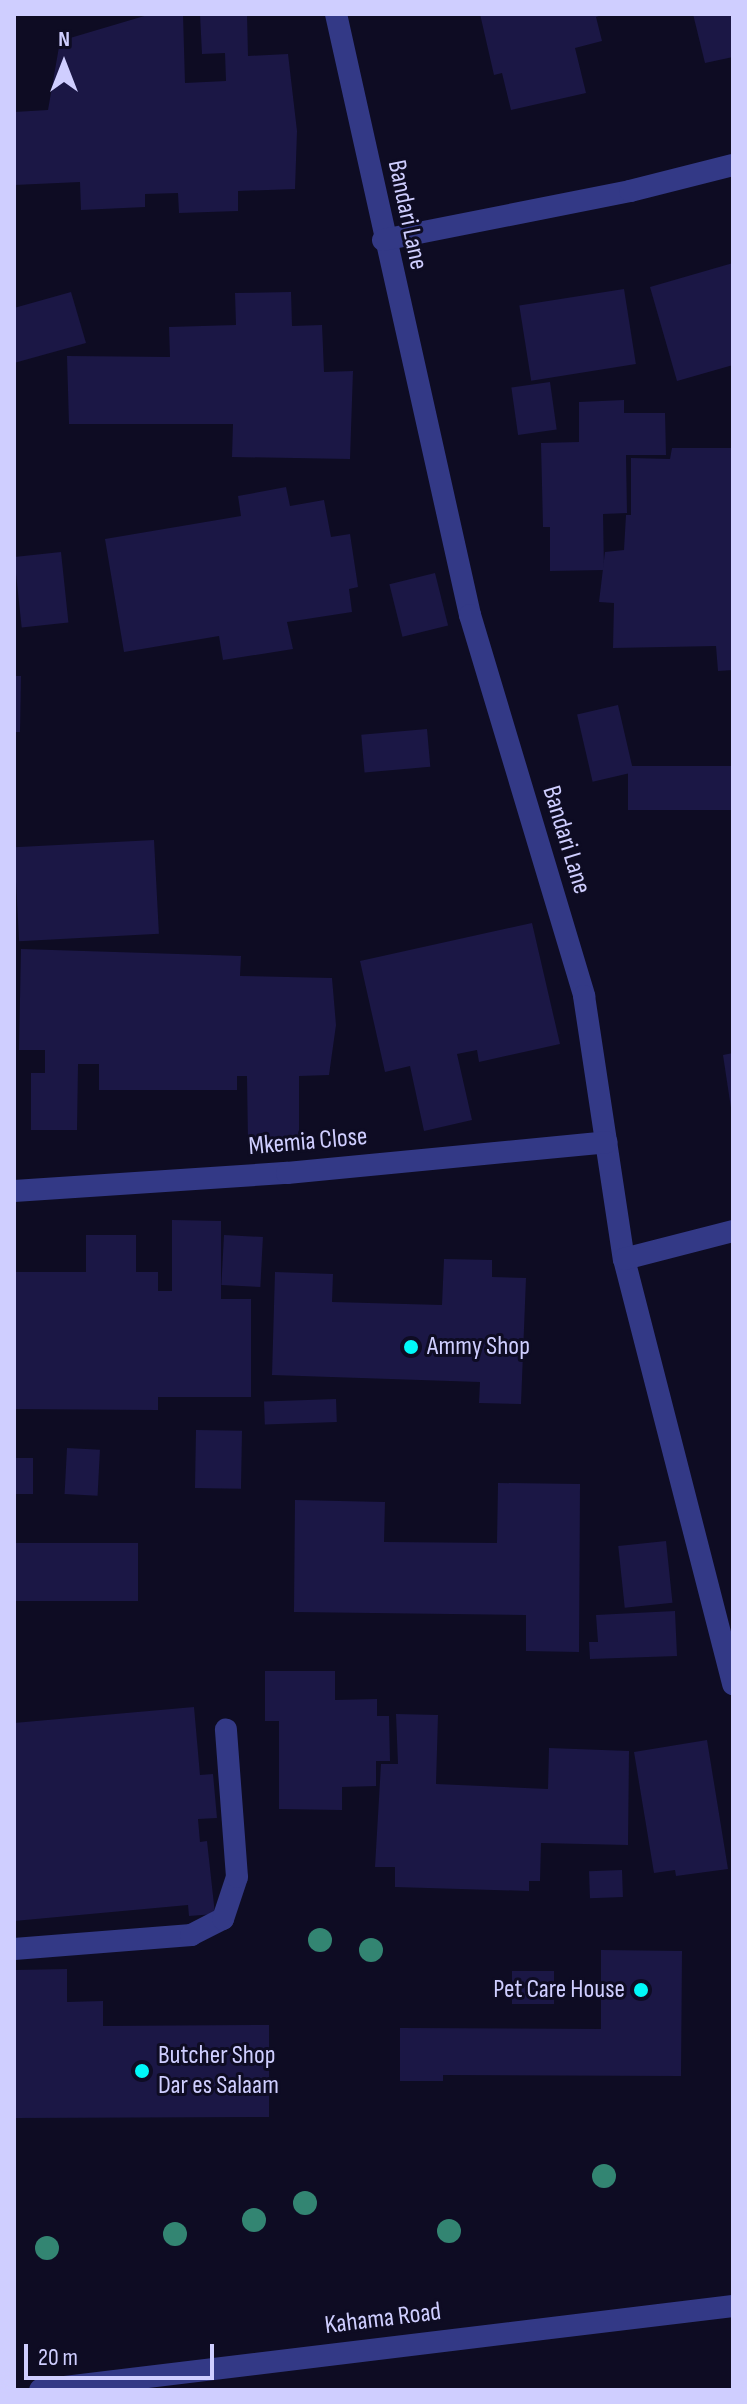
<!DOCTYPE html>
<style>
body{margin:0}
#map{position:relative;width:747px;height:2404px;overflow:hidden;background:#0e0c23;font-family:"Sofia Sans Condensed",sans-serif}
div>[style]{position:absolute}
.building>*{inset:0;background:#1b1745;transform-origin:0 0}
.service>*{height:22px;margin:-11px;padding:0 11px;transform-origin:11px;border-radius:11px;background:#333986}
.minor>*{height:22px;margin:-11px;padding:0 11px;transform-origin:11px;border-radius:11px;background:#333986}
.trees>*{width:24px;height:24px;margin:-12px;border-radius:50%;background:#338572}
.dots>*{width:22px;height:22px;translate:-50% -50%;box-sizing:border-box;border:4px solid #0e0c23;border-radius:50%}
span{translate:-50% -50%;white-space:nowrap;text-align:center;line-height:1.15;-webkit-text-stroke:6px #0e0c23;paint-order:stroke}
.street-label{font-size:26px;color:#cfceff}
.poi-label{font-size:26px;color:#cfceff}
.left{translate:0 -50%;text-align:left}
.right{translate:-100% -50%;text-align:right}
.frame{position:absolute;inset:0;border:16px solid #cfceff;pointer-events:none}
.north{position:absolute;left:24px;top:24px;width:80px;height:80px;-webkit-text-stroke:6px #0e0c23;paint-order:stroke;rotate:0deg;font-size:22px;font-weight:700;line-height:32px;text-align:center;color:#cfceff}
.north::after{content:'';display:block;margin:auto;width:28px;height:36px;background:#cfceff;clip-path:polygon(50% 0,100% 100%,50% 72%,0 100%)}
.scale{position:absolute;left:24px;top:2344px;width:190px;height:36px;box-sizing:border-box;border:4px solid #cfceff;border-top:0;padding-left:10px;font-size:24px;line-height:28px;white-space:nowrap;color:#cfceff;-webkit-text-stroke:6px #0e0c23;paint-order:stroke}
</style>
<div id="map">
<div class="building">
<div style="clip-path:polygon(151px 14px,183px 14px,185px 83px,226px 81px,225px 53px,202px 54px,200px 14px,247px 14px,248px 56px,288px 54px,297px 131px,295px 189px,238px 191px,238px 211px,179px 213px,178px 193px,145px 194px,145px 207px,81px 210px,80px 182px,14px 185px,14px 112px,48px 110px,60px 41px)"></div>
<div style="clip-path:polygon(480px 14px,605px 14px,596px 17px,602px 41px,575px 48px,586px 93px,511px 110px,502px 73px,494px 75px)"></div>
<div style="clip-path:polygon(693px 14px,733px 14px,733px 57px,705px 63px)"></div>
<div style="clip-path:polygon(733px 263px,733px 365px,677px 381px,650px 287px)"></div>
<div style="left:624px;top:289px;width:76px;height:106px;rotate:81deg"></div>
<div style="clip-path:polygon(71px 292px,86px 343px,14px 363px,14px 308px)"></div>
<div style="clip-path:polygon(291px 292px,292px 326px,322px 325px,324px 372px,353px 371px,350px 459px,232px 457px,233px 424px,69px 424px,67px 356px,170px 357px,169px 327px,236px 325px,235px 293px)"></div>
<div style="left:550px;top:382px;width:48px;height:39px;rotate:82deg"></div>
<div style="clip-path:polygon(624px 400px,624px 413px,665px 413px,666px 455px,626px 455px,627px 513px,603px 514px,604px 570px,550px 571px,550px 527px,543px 527px,541px 443px,579px 442px,579px 402px)"></div>
<div style="clip-path:polygon(672px 448px,733px 448px,733px 670px,718px 671px,716px 646px,613px 648px,614px 603px,599px 602px,605px 552px,624px 550px,626px 515px,631px 515px,631px 458px,670px 459px)"></div>
<div style="clip-path:polygon(286px 487px,290px 506px,324px 500px,331px 537px,350px 534px,358px 587px,349px 589px,352px 612px,287px 622px,293px 649px,223px 660px,219px 636px,124px 652px,105px 539px,241px 516px,238px 496px)"></div>
<div style="left:61px;top:552px;width:71px;height:47px;rotate:84deg"></div>
<div style="left:435px;top:573px;width:54px;height:47px;rotate:76deg"></div>
<div style="clip-path:polygon(14px 676px,21px 676px,20px 732px,14px 732px)"></div>
<div style="left:618px;top:705px;width:69px;height:42px;rotate:77deg"></div>
<div style="left:427px;top:729px;width:38px;height:66px;rotate:85deg"></div>
<div style="left:733px;top:766px;width:44px;height:105px;rotate:90deg"></div>
<div style="left:154px;top:840px;width:94px;height:140px;rotate:87deg"></div>
<div style="clip-path:polygon(532px 923px,560px 1044px,479px 1062px,477px 1050px,457px 1054px,472px 1120px,424px 1131px,410px 1066px,385px 1072px,360px 961px)"></div>
<div style="clip-path:polygon(21px 949px,241px 956px,240px 976px,332px 978px,336px 1025px,329px 1075px,299px 1076px,299px 1141px,248px 1142px,247px 1076px,237px 1076px,237px 1090px,99px 1090px,99px 1064px,78px 1064px,77px 1130px,31px 1130px,31px 1073px,45px 1073px,45px 1050px,19px 1050px)"></div>
<div style="clip-path:polygon(733px 1053px,733px 1107px,731px 1108px,723px 1055px)"></div>
<div style="clip-path:polygon(172px 1220px,221px 1221px,221px 1299px,251px 1299px,251px 1397px,158px 1397px,158px 1410px,14px 1409px,14px 1272px,86px 1272px,86px 1235px,136px 1235px,136px 1272px,158px 1272px,158px 1291px,172px 1291px)"></div>
<div style="left:224px;top:1235px;width:39px;height:50px;rotate:3deg"></div>
<div style="clip-path:polygon(444px 1259px,492px 1260px,492px 1277px,526px 1278px,521px 1404px,479px 1403px,480px 1382px,272px 1375px,275px 1272px,333px 1274px,332px 1302px,442px 1305px)"></div>
<div style="left:336px;top:1399px;width:23px;height:72px;rotate:88deg"></div>
<div style="left:196px;top:1430px;width:46px;height:58px;rotate:1deg"></div>
<div style="left:67px;top:1448px;width:33px;height:46px;rotate:3deg"></div>
<div style="left:14px;top:1458px;width:19px;height:36px"></div>
<div style="clip-path:polygon(498px 1483px,580px 1484px,579px 1652px,526px 1651px,526px 1615px,294px 1612px,295px 1500px,385px 1502px,384px 1542px,497px 1543px)"></div>
<div style="left:666px;top:1541px;width:62px;height:48px;rotate:84deg"></div>
<div style="left:14px;top:1543px;width:124px;height:58px"></div>
<div style="clip-path:polygon(675px 1611px,677px 1656px,590px 1659px,589px 1642px,598px 1642px,596px 1615px)"></div>
<div style="clip-path:polygon(265px 1671px,335px 1671px,335px 1700px,377px 1699px,377px 1716px,389px 1716px,390px 1761px,376px 1761px,376px 1786px,342px 1787px,342px 1810px,279px 1809px,279px 1721px,265px 1721px)"></div>
<div style="clip-path:polygon(194px 1707px,200px 1775px,213px 1774px,217px 1818px,198px 1819px,200px 1842px,207px 1841px,215px 1914px,189px 1916px,188px 1905px,14px 1921px,14px 1723px)"></div>
<div style="clip-path:polygon(396px 1714px,438px 1715px,436px 1784px,548px 1789px,549px 1748px,629px 1751px,628px 1845px,541px 1843px,540px 1881px,529px 1881px,529px 1891px,395px 1887px,395px 1867px,375px 1867px,381px 1764px,398px 1764px)"></div>
<div style="clip-path:polygon(707px 1740px,728px 1869px,676px 1876px,675px 1870px,654px 1873px,634px 1752px)"></div>
<div style="left:622px;top:1870px;width:27px;height:33px;rotate:88deg"></div>
<div style="clip-path:polygon(601px 1950px,682px 1951px,681px 2076px,443px 2075px,443px 2081px,400px 2081px,400px 2028px,601px 2029px)"></div>
<div style="clip-path:polygon(67px 1969px,67px 2002px,103px 2001px,103px 2026px,269px 2025px,269px 2117px,14px 2118px,14px 1970px)"></div>
<div style="left:512px;top:1971px;width:42px;height:33px"></div>
</div>
<div class="service">
<div style="left:14px;top:1949px;width:178px;rotate:-4.5deg"></div>
<div style="left:191px;top:1935px;width:36px;rotate:-27deg"></div>
<div style="left:223px;top:1919px;width:44px;rotate:-71.6deg"></div>
<div style="left:237px;top:1877px;width:148px;rotate:-94.3deg"></div>
</div>
<div class="minor">
<div style="left:336px;top:14px;width:616px;rotate:77.43deg"></div>
<div style="left:470px;top:615px;width:398px;rotate:73.3deg"></div>
<div style="left:584px;top:996px;width:266px;rotate:81.4deg"></div>
<div style="left:624px;top:1259px;width:439px;rotate:75.6deg"></div>
<div style="left:383px;top:240px;width:252px;rotate:-11.2deg"></div>
<div style="left:630px;top:191px;width:106px;rotate:-14.2deg"></div>
<div style="left:14px;top:1191px;width:274px;rotate:-3.8deg"></div>
<div style="left:287px;top:1173px;width:321px;rotate:-5.5deg"></div>
<div style="left:624px;top:1259px;width:113px;rotate:-14.4deg"></div>
<div style="left:40px;top:2390px;width:698px;rotate:-6.91deg"></div>
</div>
<div class="trees">
<div style="left:320px;top:1940px"></div>
<div style="left:371px;top:1950px"></div>
<div style="left:604px;top:2176px"></div>
<div style="left:305px;top:2203px"></div>
<div style="left:254px;top:2220px"></div>
<div style="left:449px;top:2231px"></div>
<div style="left:175px;top:2234px"></div>
<div style="left:47px;top:2248px"></div>
</div>
<div class="dots">
<div style="left:411px;top:1347px;background:#00f9f9"></div>
<div style="left:641px;top:1990px;background:#00f9f9"></div>
<div style="left:142px;top:2071px;background:#00f9f9"></div>
</div>
<div class="street-label">
<span style="left:407px;top:215px;rotate:78deg">Bandari Lane</span>
<span style="left:566px;top:840px;rotate:73deg">Bandari Lane</span>
<span style="left:308px;top:1142px;rotate:-5deg">Mkemia Close</span>
<span style="left:383px;top:2319px;rotate:-7deg">Kahama Road</span>
</div>
<div class="poi-label">
<span class="left" style="left:427px;top:1347px">Ammy Shop</span>
<span class="right" style="left:625px;top:1990px">Pet Care House</span>
<span class="left" style="left:158px;top:2071px">Butcher Shop<br>Dar es Salaam</span>
</div>
<div class="frame"></div>
<div class="north">N</div>
<div class="scale">20 m</div>
</div>
